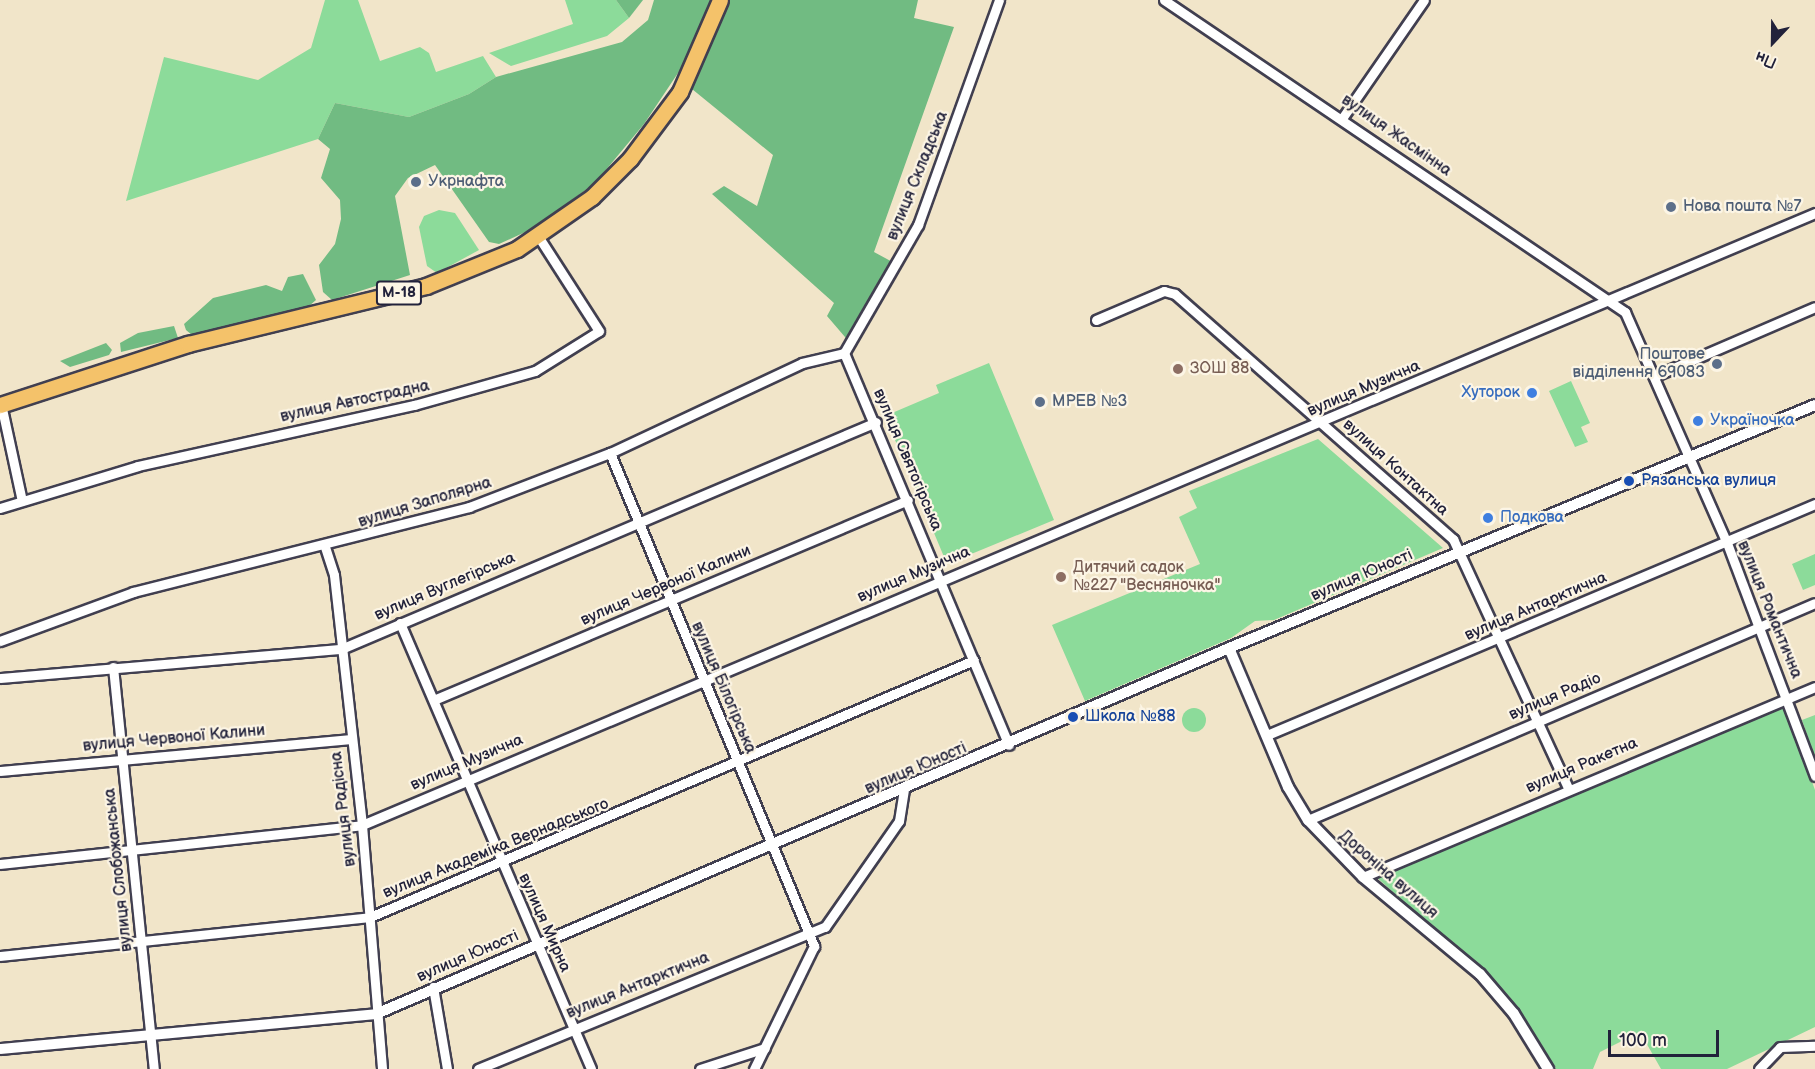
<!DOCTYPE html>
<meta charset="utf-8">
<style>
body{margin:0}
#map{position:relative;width:1815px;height:1069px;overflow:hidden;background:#f1e5c9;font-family:"Balsamiq Sans",sans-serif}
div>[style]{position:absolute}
.green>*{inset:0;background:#8cdb9a}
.round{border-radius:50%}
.forest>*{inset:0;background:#71bb82}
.roads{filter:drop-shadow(2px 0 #413f50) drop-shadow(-2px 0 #413f50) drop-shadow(0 2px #413f50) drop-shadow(0 -2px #413f50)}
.minor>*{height:9px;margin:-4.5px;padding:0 4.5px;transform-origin:4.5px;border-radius:4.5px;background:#fff}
.tertiary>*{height:10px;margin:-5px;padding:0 5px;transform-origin:5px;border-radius:5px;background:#fff}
.trunk>*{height:15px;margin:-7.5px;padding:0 7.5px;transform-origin:7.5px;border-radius:7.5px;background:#f4c26a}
.dots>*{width:16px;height:16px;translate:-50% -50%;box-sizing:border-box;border:3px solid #fcf5e5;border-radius:50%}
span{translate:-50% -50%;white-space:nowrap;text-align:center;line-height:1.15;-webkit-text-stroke:4.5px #fcf5e5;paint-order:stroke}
.shield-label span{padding:2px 4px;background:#fcf5e5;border:2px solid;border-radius:4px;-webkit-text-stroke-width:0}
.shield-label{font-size:15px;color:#22223b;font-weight:700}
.street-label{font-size:16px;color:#22223b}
.service-label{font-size:16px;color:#4e5e75}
.left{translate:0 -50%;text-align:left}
.right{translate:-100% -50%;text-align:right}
.education-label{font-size:16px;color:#785e54}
.shop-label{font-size:16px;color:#366cbe}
.transit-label{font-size:16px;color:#164399}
.north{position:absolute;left:1743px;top:12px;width:60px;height:60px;-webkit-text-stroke:4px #fcf5e5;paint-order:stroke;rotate:202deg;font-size:16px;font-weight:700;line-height:24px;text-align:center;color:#22223b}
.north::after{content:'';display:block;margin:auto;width:21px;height:27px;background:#22223b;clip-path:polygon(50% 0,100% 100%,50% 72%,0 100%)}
.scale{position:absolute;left:1608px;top:1030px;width:111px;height:27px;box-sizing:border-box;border:3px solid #22223b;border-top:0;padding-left:8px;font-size:18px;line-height:21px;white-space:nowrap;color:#22223b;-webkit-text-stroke:4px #fcf5e5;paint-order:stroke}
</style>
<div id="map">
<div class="green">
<div style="clip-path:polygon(325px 0,358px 0,380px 61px,420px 47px,429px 53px,436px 72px,483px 56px,496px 77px,469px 94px,409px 117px,335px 103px,318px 139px,126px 201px,164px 57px,258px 80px,311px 48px)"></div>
<div style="clip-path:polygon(565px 0,616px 0,629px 18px,607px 36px,511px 66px,489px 53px,573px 24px)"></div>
<div style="clip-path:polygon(439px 210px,455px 213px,479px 250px,437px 273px,427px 266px,419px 227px,424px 216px)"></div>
<div style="clip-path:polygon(989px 363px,1054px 520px,947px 564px,885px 416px,939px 393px,936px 385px)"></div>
<div style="clip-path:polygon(1571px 381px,1590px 423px,1581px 427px,1588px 442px,1575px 447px,1549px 391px)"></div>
<div style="clip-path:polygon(1318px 439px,1443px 548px,1274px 620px,1255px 621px,1231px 638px,1085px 701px,1052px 625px,1200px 564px,1179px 517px,1197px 508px,1189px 491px)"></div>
<div style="clip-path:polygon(1815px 554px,1815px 585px,1803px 590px,1792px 564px)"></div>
<div style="clip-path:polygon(1783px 701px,1815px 790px,1815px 1027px,1727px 1069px,1661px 1069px,1640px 1032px,1600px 1052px,1593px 1069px,1556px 1069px,1509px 996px,1374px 875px)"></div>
<div class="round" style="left:1182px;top:708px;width:24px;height:24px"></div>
<div style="clip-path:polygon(1815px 715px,1815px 758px,1802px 720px)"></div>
</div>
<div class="forest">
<div style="clip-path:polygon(616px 0,643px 0,629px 18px)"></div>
<div style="clip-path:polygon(654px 0,714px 0,690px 55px,644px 124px,595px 183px,534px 228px,499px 244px,489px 242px,435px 165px,408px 178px,395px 196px,410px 275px,332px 300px,323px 292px,319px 265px,335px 244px,341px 219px,340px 200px,321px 178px,330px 149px,318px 139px,335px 103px,409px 117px,469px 94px,496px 77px,622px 42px,648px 20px)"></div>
<div style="clip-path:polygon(729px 0,918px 0,914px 18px,954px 27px,874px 252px,898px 265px,851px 344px,827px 316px,834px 303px,712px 194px,724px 186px,757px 206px,773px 155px,692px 89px)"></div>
<div style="clip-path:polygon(303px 274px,316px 300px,309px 306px,192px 335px,186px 330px,184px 324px,213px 298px,266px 285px,282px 291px,288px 277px)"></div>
<div style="clip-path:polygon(174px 326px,178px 338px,121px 352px,120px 343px,138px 333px)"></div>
<div style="clip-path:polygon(106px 343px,112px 350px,109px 355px,70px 367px,60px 361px)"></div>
</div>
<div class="roads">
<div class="minor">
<div style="left:1164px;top:0;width:557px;rotate:34.09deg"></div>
<div style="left:1625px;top:312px;width:253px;rotate:66.2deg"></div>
<div style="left:1727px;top:543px;width:249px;rotate:69.3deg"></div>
<div style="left:1343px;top:117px;width:142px;rotate:-55.3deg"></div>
<div style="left:1096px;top:320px;width:74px;rotate:-23.1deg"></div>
<div style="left:1164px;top:291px;width:11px;rotate:15deg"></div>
<div style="left:1175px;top:294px;width:371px;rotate:41.4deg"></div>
<div style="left:1453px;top:539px;width:274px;rotate:65.2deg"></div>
<div style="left:844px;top:353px;width:425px;rotate:67.2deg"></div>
<div style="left:844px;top:353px;width:148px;rotate:-60deg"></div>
<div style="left:918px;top:225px;width:239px;rotate:-70.2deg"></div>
<div style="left:1655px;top:376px;width:174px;rotate:-23.3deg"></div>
<div style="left:1px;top:404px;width:99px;rotate:77.8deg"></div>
<div style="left:610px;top:453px;width:534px;rotate:67.52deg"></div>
<div style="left:814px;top:946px;width:137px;rotate:116deg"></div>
<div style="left:0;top:508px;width:144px;rotate:-16.9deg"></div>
<div style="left:138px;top:466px;width:283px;rotate:-12.5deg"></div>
<div style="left:414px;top:405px;width:126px;rotate:-15.7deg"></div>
<div style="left:535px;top:371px;width:75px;rotate:-32deg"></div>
<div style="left:599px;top:331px;width:113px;rotate:-122.7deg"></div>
<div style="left:325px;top:547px;width:29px;rotate:72deg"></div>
<div style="left:334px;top:575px;width:252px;rotate:83.6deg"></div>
<div style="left:362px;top:825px;width:245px;rotate:85.3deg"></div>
<div style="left:400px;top:623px;width:485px;rotate:66.8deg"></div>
<div style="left:0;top:641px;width:142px;rotate:-20.2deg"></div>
<div style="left:133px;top:592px;width:347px;rotate:-14.2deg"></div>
<div style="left:469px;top:507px;width:151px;rotate:-21deg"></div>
<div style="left:610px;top:453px;width:212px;rotate:-25.1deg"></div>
<div style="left:802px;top:363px;width:43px;rotate:-13.4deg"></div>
<div style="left:113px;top:667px;width:404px;rotate:84.2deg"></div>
<div style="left:0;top:678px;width:342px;rotate:-4.9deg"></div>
<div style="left:341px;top:649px;width:581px;rotate:-22.99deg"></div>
<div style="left:436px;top:699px;width:512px;rotate:-22.86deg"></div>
<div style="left:1267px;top:735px;width:595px;rotate:-22.86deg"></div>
<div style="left:0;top:771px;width:351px;rotate:-5.2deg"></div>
<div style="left:1308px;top:820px;width:551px;rotate:-23.17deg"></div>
<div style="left:0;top:864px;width:364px;rotate:-6.1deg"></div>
<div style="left:362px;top:825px;width:1577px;rotate:-22.84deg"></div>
<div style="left:1363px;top:877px;width:490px;rotate:-22.8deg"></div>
<div style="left:0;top:956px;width:372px;rotate:-6deg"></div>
<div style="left:370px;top:917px;width:656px;rotate:-23.05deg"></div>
<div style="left:433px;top:987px;width:83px;rotate:80.3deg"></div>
<div style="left:478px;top:1069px;width:375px;rotate:-22.3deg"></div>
<div style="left:825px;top:927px;width:129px;rotate:-55.1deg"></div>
<div style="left:899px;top:821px;width:31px;rotate:-81deg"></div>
<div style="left:700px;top:1069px;width:68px;rotate:-17.9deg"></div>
<div style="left:1759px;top:1069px;width:30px;rotate:-46deg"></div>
<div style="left:1780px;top:1047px;width:35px;rotate:-2deg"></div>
</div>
<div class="tertiary">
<div style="left:1229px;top:648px;width:151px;rotate:67deg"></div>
<div style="left:1288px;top:787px;width:39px;rotate:59deg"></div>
<div style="left:1308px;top:820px;width:79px;rotate:46deg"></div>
<div style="left:1363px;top:877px;width:152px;rotate:39.7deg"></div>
<div style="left:1480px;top:974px;width:52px;rotate:49.6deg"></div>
<div style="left:1514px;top:1014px;width:65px;rotate:58.3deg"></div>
<div style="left:0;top:1049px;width:378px;rotate:-5.3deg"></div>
<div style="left:376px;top:1014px;width:928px;rotate:-23.22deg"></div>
<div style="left:1229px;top:648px;width:634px;rotate:-22.52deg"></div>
</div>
<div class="trunk">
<div style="left:0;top:405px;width:198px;rotate:-18deg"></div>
<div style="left:188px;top:344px;width:245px;rotate:-13.7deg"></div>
<div style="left:426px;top:286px;width:98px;rotate:-22.1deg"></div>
<div style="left:517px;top:249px;width:91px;rotate:-34.7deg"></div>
<div style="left:592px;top:197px;width:54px;rotate:-45deg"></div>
<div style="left:630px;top:159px;width:84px;rotate:-53.3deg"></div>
<div style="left:680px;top:92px;width:100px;rotate:-66.5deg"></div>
</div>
</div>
<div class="dots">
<div style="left:416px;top:182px;background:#5c6f8a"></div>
<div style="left:1671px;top:207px;background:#5c6f8a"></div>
<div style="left:1717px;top:364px;background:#5c6f8a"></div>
<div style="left:1178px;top:369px;background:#8d6e63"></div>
<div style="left:1532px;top:393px;background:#3f7fe0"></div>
<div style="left:1040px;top:402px;background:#5c6f8a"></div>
<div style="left:1698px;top:421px;background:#3f7fe0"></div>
<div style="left:1629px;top:481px;background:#1a4fb4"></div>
<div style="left:1488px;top:518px;background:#3f7fe0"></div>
<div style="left:1061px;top:577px;background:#8d6e63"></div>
<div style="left:1073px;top:717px;background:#1a4fb4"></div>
</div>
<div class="shield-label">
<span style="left:399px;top:293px">М-18</span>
</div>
<div class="street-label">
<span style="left:1396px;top:136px;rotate:35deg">вулиця Жасмінна</span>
<span style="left:918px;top:176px;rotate:-68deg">вулиця Складська</span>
<span style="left:1364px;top:389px;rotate:-23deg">вулиця Музична</span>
<span style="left:355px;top:402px;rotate:-12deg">вулиця Автострадна</span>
<span style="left:907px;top:460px;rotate:67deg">вулиця Святогірська</span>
<span style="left:1395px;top:468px;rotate:42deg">вулиця Контактна</span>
<span style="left:425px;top:503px;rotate:-17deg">вулиця Заполярна</span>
<span style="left:914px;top:575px;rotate:-23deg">вулиця Музична</span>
<span style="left:1362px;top:576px;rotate:-23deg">вулиця Юності</span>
<span style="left:666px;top:586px;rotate:-23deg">вулиця Червоної Калини</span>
<span style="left:445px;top:587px;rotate:-23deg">вулиця Вуглегірська</span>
<span style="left:1536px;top:607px;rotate:-23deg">вулиця Антарктична</span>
<span style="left:1769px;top:610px;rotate:68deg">вулиця Романтична</span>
<span style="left:723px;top:688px;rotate:67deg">вулиця Білогірська</span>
<span style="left:1555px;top:697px;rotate:-23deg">вулиця Радіо</span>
<span style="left:174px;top:739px;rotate:-5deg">вулиця Червоної Калини</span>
<span style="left:467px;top:763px;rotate:-23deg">вулиця Музична</span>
<span style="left:1582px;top:766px;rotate:-23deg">вулиця Ракетна</span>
<span style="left:916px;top:769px;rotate:-23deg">вулиця Юності</span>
<span style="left:344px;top:809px;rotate:-97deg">вулиця Радісна</span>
<span style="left:496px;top:849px;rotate:-22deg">вулиця Академіка Вернадського</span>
<span style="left:119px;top:870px;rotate:-96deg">вулиця Слобожанська</span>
<span style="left:1388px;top:875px;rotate:41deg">Дороніна вулиця</span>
<span style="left:544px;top:923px;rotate:66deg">вулиця Мирна</span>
<span style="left:468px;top:957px;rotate:-23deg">вулиця Юності</span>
<span style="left:638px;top:986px;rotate:-22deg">вулиця Антарктична</span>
</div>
<div class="service-label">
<span class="left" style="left:428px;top:182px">Укрнафта</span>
<span class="left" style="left:1683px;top:207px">Нова пошта №7</span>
<span class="right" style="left:1705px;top:364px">Поштове<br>відділення 69083</span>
<span class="left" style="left:1052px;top:402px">МРЕВ №3</span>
</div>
<div class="education-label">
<span class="left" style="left:1190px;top:369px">ЗОШ 88</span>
<span class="left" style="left:1073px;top:577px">Дитячий садок<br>№227 "Весняночка"</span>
</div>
<div class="shop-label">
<span class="right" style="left:1520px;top:393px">Хуторок</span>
<span class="left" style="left:1710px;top:421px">Україночка</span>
<span class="left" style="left:1500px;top:518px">Подкова</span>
</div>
<div class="transit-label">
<span class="left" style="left:1641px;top:481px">Рязанська вулиця</span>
<span class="left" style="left:1085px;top:717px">Школа №88</span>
</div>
<div class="north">Пн</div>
<div class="scale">100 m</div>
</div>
